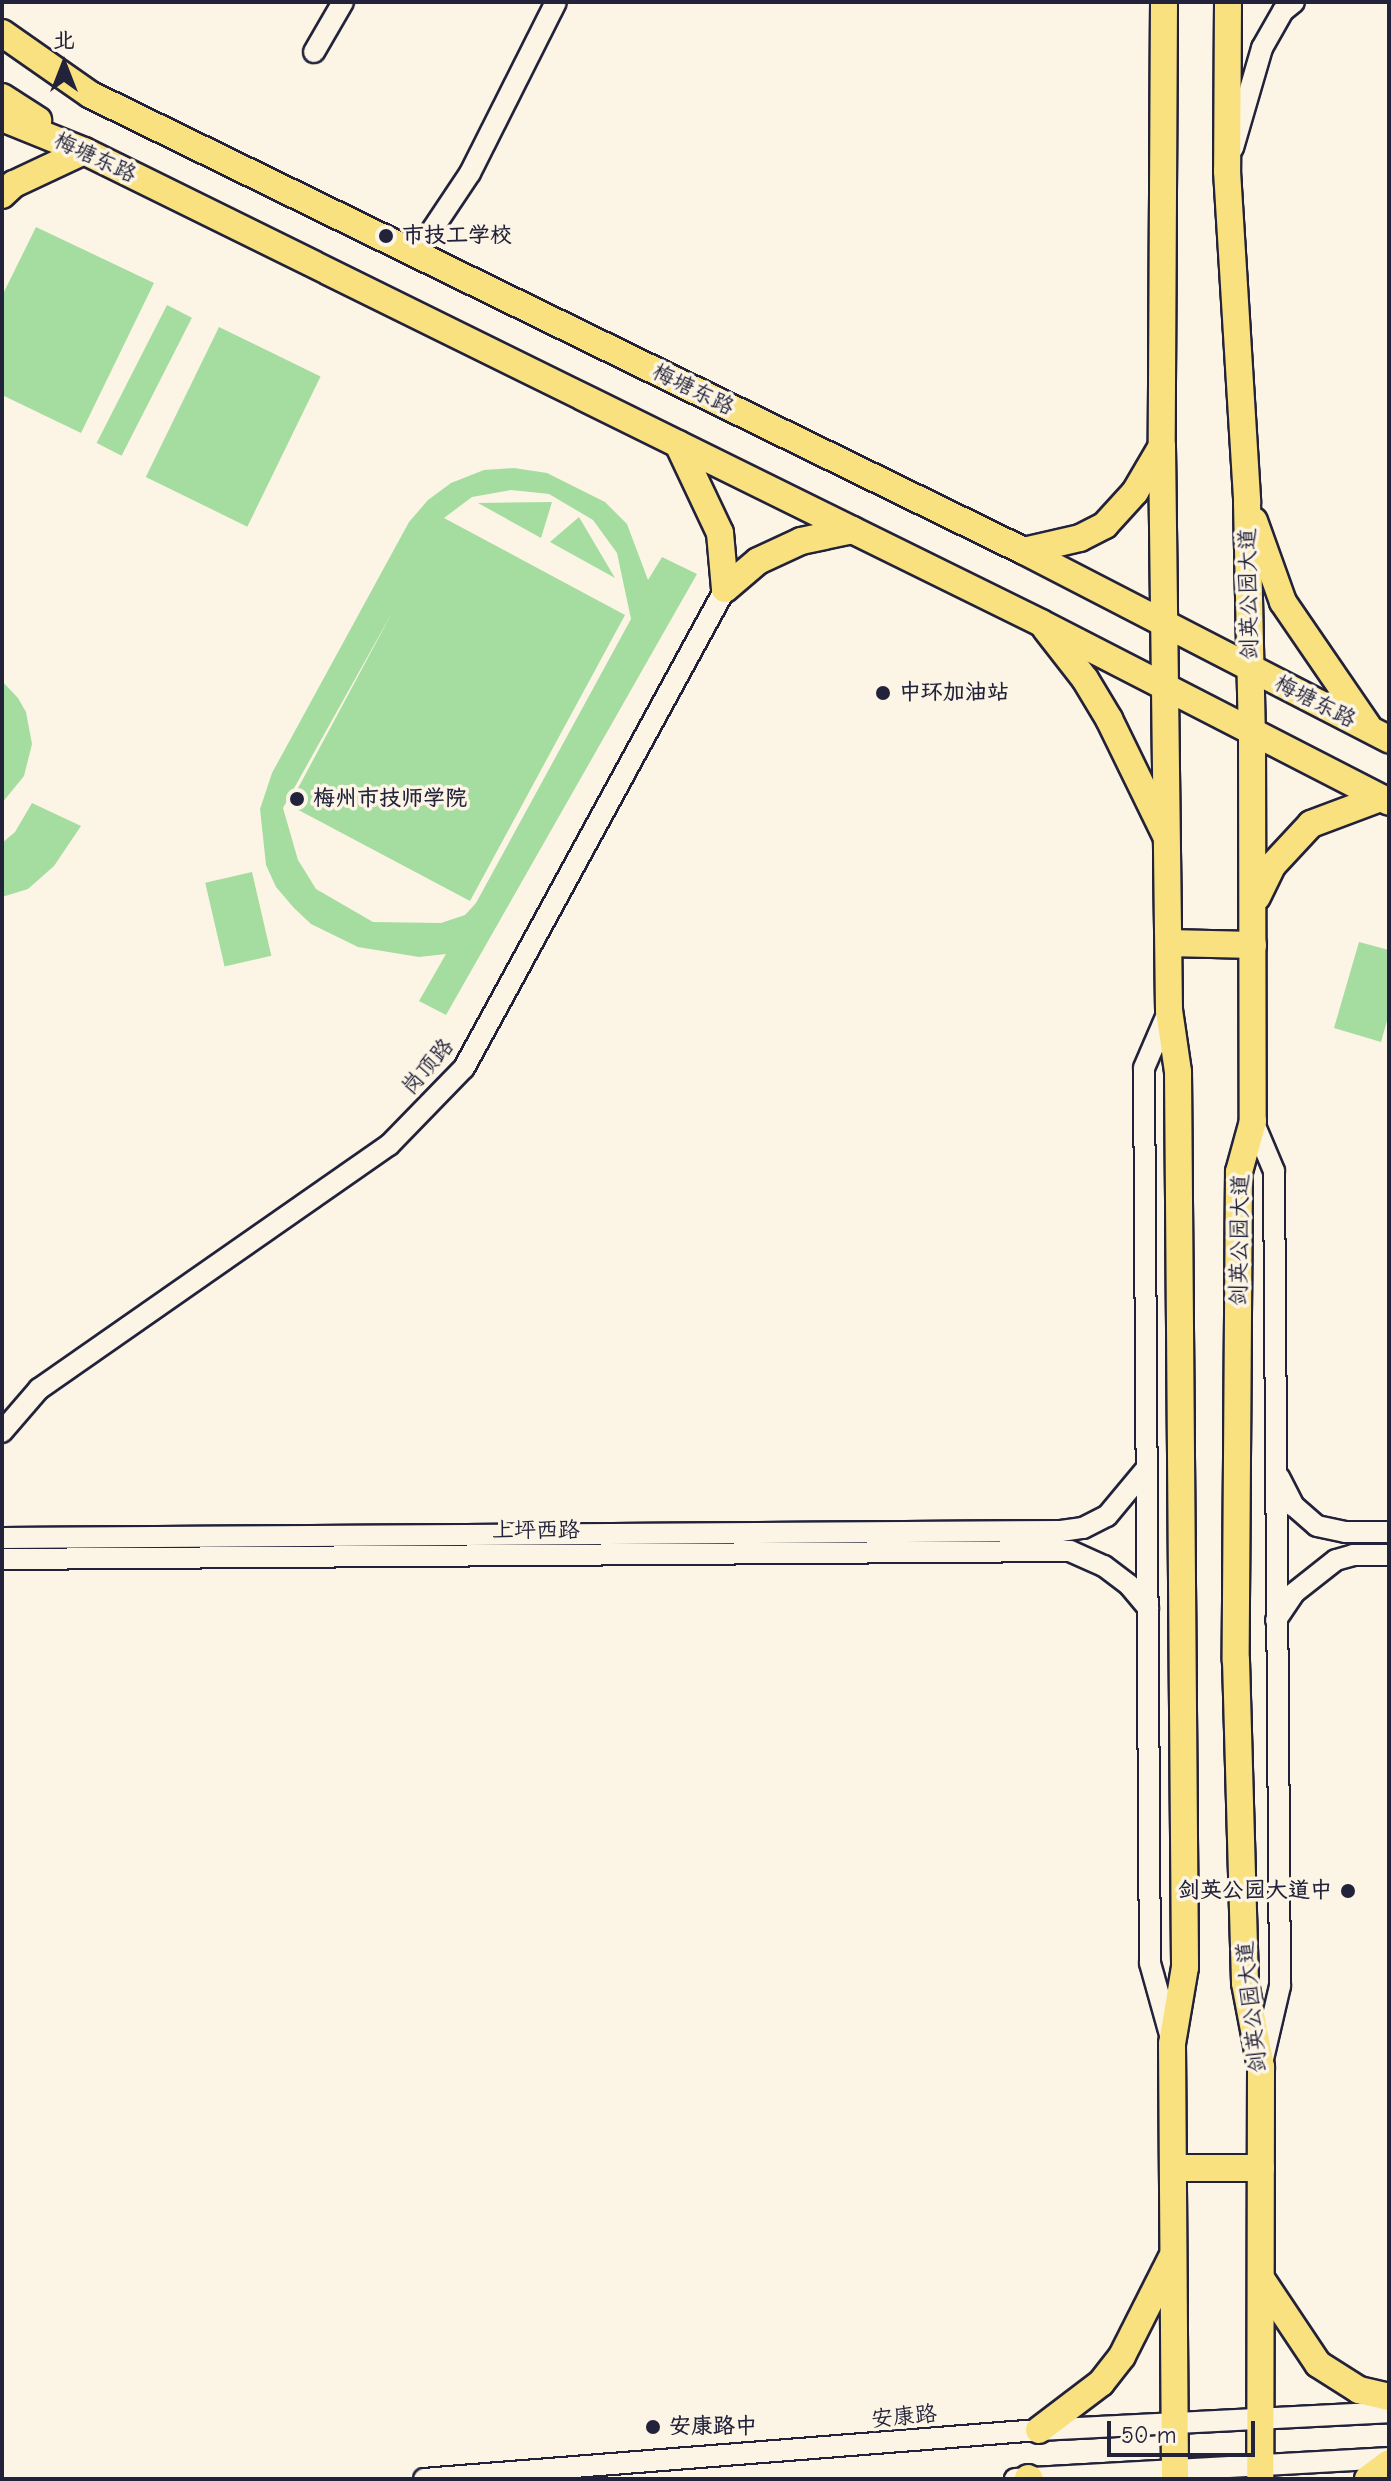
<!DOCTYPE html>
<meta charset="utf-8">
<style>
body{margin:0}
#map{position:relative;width:1391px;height:2481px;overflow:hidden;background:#fcf5e5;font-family:"Comic Neue","LXGW WenKai TC",sans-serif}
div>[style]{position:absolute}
.green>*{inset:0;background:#a5dda1;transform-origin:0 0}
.roads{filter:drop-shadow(2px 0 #22223b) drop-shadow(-2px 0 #22223b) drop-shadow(0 2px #22223b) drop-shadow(0 -2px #22223b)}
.minor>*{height:20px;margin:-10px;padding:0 10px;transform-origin:10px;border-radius:10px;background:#fcf5e5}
.major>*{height:26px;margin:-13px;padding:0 13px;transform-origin:13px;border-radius:13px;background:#fae180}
.dots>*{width:22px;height:22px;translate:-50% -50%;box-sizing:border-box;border:4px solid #fcf5e5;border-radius:50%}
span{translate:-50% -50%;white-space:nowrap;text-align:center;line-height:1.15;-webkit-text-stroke:7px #fcf5e5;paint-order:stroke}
.street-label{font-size:22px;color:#22223b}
.poi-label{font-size:22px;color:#22223b;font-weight:700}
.left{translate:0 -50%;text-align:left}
.right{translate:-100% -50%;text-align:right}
.frame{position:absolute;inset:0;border:4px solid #22223b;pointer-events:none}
.north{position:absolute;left:24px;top:24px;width:80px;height:80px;-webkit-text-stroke:6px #fcf5e5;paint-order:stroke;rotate:0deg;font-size:22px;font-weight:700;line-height:32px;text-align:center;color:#22223b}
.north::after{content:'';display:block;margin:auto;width:28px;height:36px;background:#22223b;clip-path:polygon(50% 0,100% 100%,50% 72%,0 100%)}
.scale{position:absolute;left:1107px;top:2421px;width:148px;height:36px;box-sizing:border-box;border:4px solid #22223b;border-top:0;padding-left:10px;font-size:24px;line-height:28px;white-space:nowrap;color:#22223b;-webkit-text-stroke:6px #fcf5e5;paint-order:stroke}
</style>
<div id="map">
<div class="green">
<div style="clip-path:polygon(36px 227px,154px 283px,81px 433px,2px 395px,2px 296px)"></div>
<div style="left:167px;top:305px;width:28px;height:155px;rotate:27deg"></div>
<div style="left:219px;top:327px;width:113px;height:167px;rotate:26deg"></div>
<div style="clip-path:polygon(evenodd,514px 468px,547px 473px,605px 502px,627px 524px,648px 580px,662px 557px,697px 574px,446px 1015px,419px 1001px,446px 954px,419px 957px,358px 947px,311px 924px,294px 908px,276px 887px,266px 865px,260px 809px,272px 773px,409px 522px,428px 500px,451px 483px,484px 470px,514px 468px,511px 490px,549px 494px,593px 520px,617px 553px,631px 619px,476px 903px,465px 915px,441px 923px,373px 922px,316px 889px,298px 860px,283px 808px,393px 611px,289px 805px,470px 901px,625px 615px,444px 518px,472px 497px,511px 490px)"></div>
<div style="clip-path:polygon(552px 502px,541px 538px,478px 503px)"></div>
<div style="clip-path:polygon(579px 517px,615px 578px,550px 542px)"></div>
<div style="clip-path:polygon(2px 681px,18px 698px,26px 712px,32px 744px,24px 776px,2px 803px)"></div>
<div style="clip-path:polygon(32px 803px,81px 826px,54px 866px,28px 889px,2px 897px,2px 843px,15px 832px)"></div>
<div style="left:252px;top:872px;width:86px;height:48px;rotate:77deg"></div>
<div style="clip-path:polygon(1359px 942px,1389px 950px,1389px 1014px,1381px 1042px,1334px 1028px)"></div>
</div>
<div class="roads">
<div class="minor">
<div style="left:314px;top:52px;width:58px;rotate:-59.9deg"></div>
<div style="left:1233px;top:148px;width:104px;rotate:-73.8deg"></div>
<div style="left:1262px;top:48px;width:43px;rotate:-60.4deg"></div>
<div style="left:1283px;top:11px;width:14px;rotate:-39deg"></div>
<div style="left:416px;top:254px;width:97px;rotate:-56.3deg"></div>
<div style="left:470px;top:173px;width:191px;rotate:-63.3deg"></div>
<div style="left:1169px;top:1010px;width:63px;rotate:113.3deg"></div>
<div style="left:1144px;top:1068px;width:895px;rotate:89.62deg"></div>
<div style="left:1150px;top:1963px;width:78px;rotate:74.4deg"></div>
<div style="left:1253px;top:1121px;width:54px;rotate:67.2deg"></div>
<div style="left:1274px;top:1171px;width:815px;rotate:89.58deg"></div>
<div style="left:1280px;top:1986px;width:75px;rotate:103.1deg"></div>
<div style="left:2px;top:1432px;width:57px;rotate:-49.3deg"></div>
<div style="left:39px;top:1389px;width:427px;rotate:-34.9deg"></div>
<div style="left:389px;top:1145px;width:107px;rotate:-45.8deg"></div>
<div style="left:464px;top:1068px;width:545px;rotate:-61.41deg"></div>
<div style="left:1279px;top:1477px;width:33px;rotate:63deg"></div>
<div style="left:1294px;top:1506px;width:30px;rotate:41deg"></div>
<div style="left:1317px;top:1526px;width:29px;rotate:12deg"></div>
<div style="left:1345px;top:1532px;width:44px"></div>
<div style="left:2px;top:1538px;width:1059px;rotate:-0.38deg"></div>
<div style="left:1061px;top:1531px;width:22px;rotate:-8deg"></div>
<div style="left:1083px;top:1528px;width:27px;rotate:-27deg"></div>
<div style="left:1107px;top:1516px;width:61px;rotate:-50.3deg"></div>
<div style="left:2px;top:1559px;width:1068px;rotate:-0.43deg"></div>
<div style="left:1070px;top:1551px;width:37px;rotate:24deg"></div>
<div style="left:1104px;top:1566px;width:31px;rotate:37deg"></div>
<div style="left:1129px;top:1585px;width:30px;rotate:50deg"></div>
<div style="left:1276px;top:1620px;width:32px;rotate:-56deg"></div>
<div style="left:1294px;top:1593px;width:53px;rotate:-38.2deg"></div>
<div style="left:1336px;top:1560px;width:18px;rotate:-16deg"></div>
<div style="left:1353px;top:1555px;width:36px"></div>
<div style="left:424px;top:2479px;width:617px;rotate:-4.56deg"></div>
<div style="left:1039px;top:2430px;width:350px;rotate:-2.9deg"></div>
<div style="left:1015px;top:2479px;width:375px;rotate:-3.2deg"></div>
</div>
<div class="major">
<div style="left:1164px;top:2px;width:444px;rotate:90.3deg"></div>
<div style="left:1162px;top:446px;width:564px;rotate:89.29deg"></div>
<div style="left:1169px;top:1010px;width:63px;rotate:81.7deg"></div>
<div style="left:1178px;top:1072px;width:895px;rotate:89.55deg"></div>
<div style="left:1185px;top:1967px;width:78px;rotate:99.6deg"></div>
<div style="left:1172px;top:2044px;width:435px;rotate:89.6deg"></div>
<div style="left:1228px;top:2px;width:169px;rotate:90.3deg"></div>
<div style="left:1227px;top:171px;width:332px;rotate:86.5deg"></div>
<div style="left:1247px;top:502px;width:230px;rotate:88.8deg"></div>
<div style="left:1252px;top:732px;width:389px;rotate:89.9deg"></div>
<div style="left:1253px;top:1121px;width:53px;rotate:105.4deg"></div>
<div style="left:1239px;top:1172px;width:488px;rotate:90.4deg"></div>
<div style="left:1236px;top:1660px;width:323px;rotate:88.4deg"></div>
<div style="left:1245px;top:1983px;width:86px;rotate:79.2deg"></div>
<div style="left:1261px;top:2067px;width:412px;rotate:90.1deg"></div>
<div style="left:2px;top:33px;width:108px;rotate:34.9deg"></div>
<div style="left:91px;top:95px;width:1038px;rotate:26.05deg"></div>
<div style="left:1024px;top:551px;width:411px;rotate:27.3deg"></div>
<div style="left:2px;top:97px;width:43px;rotate:32.6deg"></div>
<div style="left:2px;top:118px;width:88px;rotate:21.9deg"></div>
<div style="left:84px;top:151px;width:1067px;rotate:26.25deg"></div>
<div style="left:1041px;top:623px;width:391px;rotate:27.2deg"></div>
<div style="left:2px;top:195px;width:16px;rotate:-43deg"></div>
<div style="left:14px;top:184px;width:77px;rotate:-25.2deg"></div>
<div style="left:678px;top:444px;width:98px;rotate:64.7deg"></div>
<div style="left:720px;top:533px;width:56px;rotate:84.9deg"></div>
<div style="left:1254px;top:521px;width:86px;rotate:70.3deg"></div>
<div style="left:1283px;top:602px;width:150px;rotate:55.6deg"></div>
<div style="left:1024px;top:551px;width:57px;rotate:-13.1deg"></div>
<div style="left:1080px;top:538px;width:28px;rotate:-27deg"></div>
<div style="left:1105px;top:525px;width:45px;rotate:-47.7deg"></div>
<div style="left:1135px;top:492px;width:53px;rotate:-59.6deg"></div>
<div style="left:725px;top:589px;width:43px;rotate:-40.3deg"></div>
<div style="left:758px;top:561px;width:47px;rotate:-24.9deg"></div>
<div style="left:801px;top:541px;width:53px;rotate:-11.9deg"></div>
<div style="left:1046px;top:629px;width:63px;rotate:52deg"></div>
<div style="left:1085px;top:679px;width:47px;rotate:59deg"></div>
<div style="left:1109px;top:719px;width:130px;rotate:64deg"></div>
<div style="left:1257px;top:897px;width:34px;rotate:-64deg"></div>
<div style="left:1272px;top:866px;width:57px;rotate:-47.1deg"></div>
<div style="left:1311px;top:824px;width:74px;rotate:-20.6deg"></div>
<div style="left:1169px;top:943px;width:84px;rotate:1.4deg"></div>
<div style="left:1174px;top:2168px;width:87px"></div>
<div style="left:1262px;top:2280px;width:101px;rotate:56.3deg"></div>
<div style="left:1318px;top:2364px;width:49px;rotate:32.4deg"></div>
<div style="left:1359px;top:2390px;width:31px;rotate:13deg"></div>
<div style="left:1039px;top:2430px;width:78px;rotate:-37.2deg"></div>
<div style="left:1101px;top:2383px;width:34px;rotate:-52deg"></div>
<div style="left:1122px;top:2356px;width:109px;rotate:-63.2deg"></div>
<div style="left:1028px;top:2478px;width:2px;rotate:27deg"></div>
<div style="left:1368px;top:2479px;width:26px;rotate:-37deg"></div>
</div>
</div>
<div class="dots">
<div style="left:386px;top:236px;background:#22223b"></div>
<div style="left:883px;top:693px;background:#22223b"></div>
<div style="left:297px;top:799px;background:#22223b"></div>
<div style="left:1348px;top:1891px;background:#22223b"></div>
<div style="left:653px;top:2427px;background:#22223b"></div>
</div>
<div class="street-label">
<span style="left:95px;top:158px;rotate:25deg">梅塘东路</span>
<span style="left:693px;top:390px;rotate:26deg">梅塘东路</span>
<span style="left:1249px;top:594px;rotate:-91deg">剑英公园大道</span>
<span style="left:1315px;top:702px;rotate:27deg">梅塘东路</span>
<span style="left:428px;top:1067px;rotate:-49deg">岗顶路</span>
<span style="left:1240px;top:1240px;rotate:-89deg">剑英公园大道</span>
<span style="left:536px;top:1531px">上坪西路</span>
<span style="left:1252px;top:2007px;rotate:-96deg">剑英公园大道</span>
<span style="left:904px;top:2417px;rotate:-5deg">安康路</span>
</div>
<div class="poi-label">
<span class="left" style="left:402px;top:236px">市技工学校</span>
<span class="left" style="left:899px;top:693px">中环加油站</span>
<span class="left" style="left:313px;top:799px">梅州市技师学院</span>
<span class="right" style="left:1332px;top:1891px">剑英公园大道中</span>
<span class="left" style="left:669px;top:2427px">安康路中</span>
</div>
<div class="frame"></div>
<div class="north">北</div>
<div class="scale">50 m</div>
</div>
